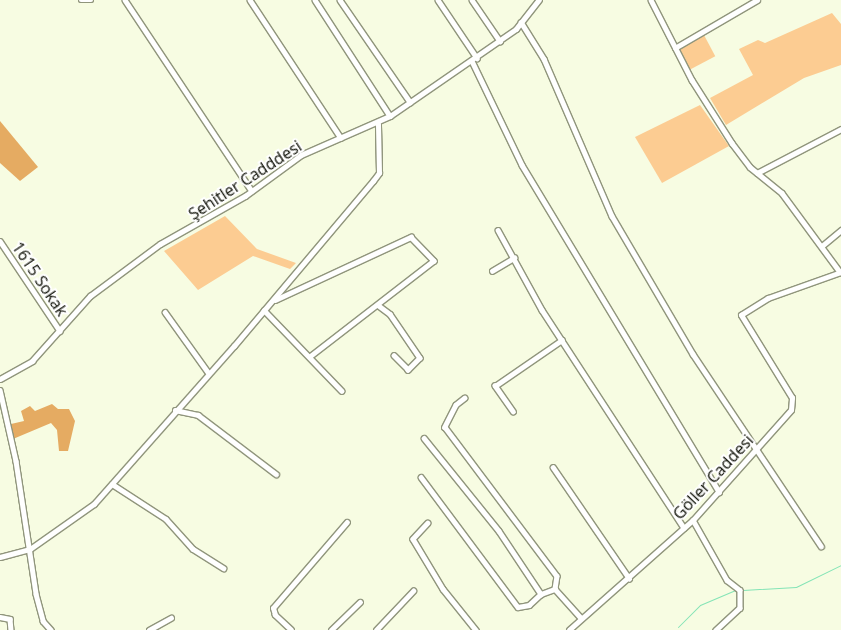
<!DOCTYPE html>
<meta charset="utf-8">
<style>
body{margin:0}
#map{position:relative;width:841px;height:630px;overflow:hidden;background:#f7fce2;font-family:"Noto Sans",sans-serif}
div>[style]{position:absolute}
.green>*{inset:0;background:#fccc92;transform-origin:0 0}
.forest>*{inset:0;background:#e5ab62}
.stream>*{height:1px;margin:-0.5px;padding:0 0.5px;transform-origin:0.5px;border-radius:0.5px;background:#84e4b6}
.roads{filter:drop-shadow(1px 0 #90957c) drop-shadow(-1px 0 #90957c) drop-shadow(0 1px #90957c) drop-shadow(0 -1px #90957c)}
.minor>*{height:4.5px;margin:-2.25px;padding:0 2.25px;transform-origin:2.25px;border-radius:2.25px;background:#fff}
span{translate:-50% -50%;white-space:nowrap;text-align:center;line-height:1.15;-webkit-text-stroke:4px #fff;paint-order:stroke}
.street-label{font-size:16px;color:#17190f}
</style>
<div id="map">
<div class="green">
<div style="clip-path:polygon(832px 13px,841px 24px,841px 65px,804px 78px,726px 125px,710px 98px,753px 75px,739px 49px,758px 40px,765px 43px)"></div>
<div style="left:704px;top:35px;width:24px;height:29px;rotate:62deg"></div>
<div style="clip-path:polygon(700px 105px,729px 146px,662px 183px,635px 137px)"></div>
<div style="clip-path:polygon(225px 216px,257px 249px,296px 263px,290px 269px,253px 256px,198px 290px,164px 251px)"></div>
</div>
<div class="forest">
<div style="clip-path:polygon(0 121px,38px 167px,20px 181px,0 163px)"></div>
<div style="clip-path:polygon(52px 404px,58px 409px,69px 409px,75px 421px,68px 451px,59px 451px,57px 430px,51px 423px,13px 439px,11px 424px,24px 421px,21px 411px,30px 406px,35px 411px)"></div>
</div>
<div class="stream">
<div style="left:743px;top:590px;width:53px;rotate:-3.2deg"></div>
<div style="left:796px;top:587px;width:50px;rotate:-26.1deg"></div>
<div style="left:678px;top:627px;width:31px;rotate:-45deg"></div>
<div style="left:700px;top:605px;width:39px;rotate:-23deg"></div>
</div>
<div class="roads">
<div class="minor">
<div style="left:81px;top:0;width:10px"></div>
<div style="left:125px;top:0;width:229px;rotate:56.4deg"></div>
<div style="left:250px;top:0;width:165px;rotate:56.6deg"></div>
<div style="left:315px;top:0;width:138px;rotate:57.1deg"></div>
<div style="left:340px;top:0;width:124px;rotate:55.5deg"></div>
<div style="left:438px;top:0;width:70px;rotate:56.1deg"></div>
<div style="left:472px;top:0;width:50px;rotate:55.7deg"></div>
<div style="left:651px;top:0;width:90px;rotate:62.9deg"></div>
<div style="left:692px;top:80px;width:75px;rotate:57.6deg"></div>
<div style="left:732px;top:143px;width:30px;rotate:53deg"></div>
<div style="left:750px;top:167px;width:41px;rotate:39.1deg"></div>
<div style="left:782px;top:193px;width:98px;rotate:53.7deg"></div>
<div style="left:521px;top:22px;width:44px;rotate:58.1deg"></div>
<div style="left:544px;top:59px;width:171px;rotate:66.6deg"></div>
<div style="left:612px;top:216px;width:160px;rotate:59.6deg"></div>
<div style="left:693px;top:354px;width:231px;rotate:56.3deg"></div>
<div style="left:675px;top:48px;width:95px;rotate:-30.3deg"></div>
<div style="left:472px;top:61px;width:115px;rotate:64.3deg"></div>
<div style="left:522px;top:165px;width:382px;rotate:58.9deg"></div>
<div style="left:757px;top:173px;width:95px;rotate:-27.6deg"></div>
<div style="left:498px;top:230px;width:91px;rotate:61.2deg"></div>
<div style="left:542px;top:310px;width:260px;rotate:56.9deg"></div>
<div style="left:0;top:241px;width:108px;rotate:56.3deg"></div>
<div style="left:822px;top:246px;width:25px;rotate:-40deg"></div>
<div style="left:492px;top:271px;width:26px;rotate:-31deg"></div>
<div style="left:275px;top:300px;width:150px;rotate:-24.9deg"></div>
<div style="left:411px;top:237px;width:33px;rotate:46deg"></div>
<div style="left:434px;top:261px;width:157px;rotate:142.3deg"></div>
<div style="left:378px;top:305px;width:15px;rotate:37deg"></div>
<div style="left:390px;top:314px;width:53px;rotate:55.7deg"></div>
<div style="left:420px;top:358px;width:17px;rotate:135deg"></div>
<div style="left:408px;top:370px;width:20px;rotate:-135deg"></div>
<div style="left:264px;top:310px;width:112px;rotate:46.1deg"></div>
<div style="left:165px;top:312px;width:74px;rotate:54.4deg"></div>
<div style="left:0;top:379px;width:37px;rotate:-29deg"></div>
<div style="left:32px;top:361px;width:87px;rotate:-48.3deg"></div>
<div style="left:90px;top:296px;width:87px;rotate:-36.6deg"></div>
<div style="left:160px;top:244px;width:98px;rotate:-29.5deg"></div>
<div style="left:245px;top:196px;width:69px;rotate:-36.2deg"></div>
<div style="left:301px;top:155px;width:97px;rotate:-23.7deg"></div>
<div style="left:390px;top:116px;width:153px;rotate:-34.6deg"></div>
<div style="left:516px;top:29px;width:37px;rotate:-52deg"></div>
<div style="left:0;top:390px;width:73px;rotate:77.3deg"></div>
<div style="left:16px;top:461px;width:134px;rotate:81.4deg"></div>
<div style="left:36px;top:594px;width:28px;rotate:75deg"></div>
<div style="left:43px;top:621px;width:12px;rotate:48deg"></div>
<div style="left:465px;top:398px;width:11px;rotate:142deg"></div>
<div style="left:456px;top:405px;width:25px;rotate:117deg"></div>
<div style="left:445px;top:427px;width:186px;rotate:53.1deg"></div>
<div style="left:557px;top:576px;width:13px;rotate:99deg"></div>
<div style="left:555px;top:589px;width:38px;rotate:48deg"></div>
<div style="left:175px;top:410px;width:24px;rotate:12deg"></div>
<div style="left:198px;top:415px;width:98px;rotate:37.1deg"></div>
<div style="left:513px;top:412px;width:32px;rotate:-125deg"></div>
<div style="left:495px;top:386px;width:81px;rotate:-34.5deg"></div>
<div style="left:424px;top:438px;width:119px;rotate:51.1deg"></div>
<div style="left:499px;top:531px;width:76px;rotate:56.3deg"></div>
<div style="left:541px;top:594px;width:15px;rotate:-20deg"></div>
<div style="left:553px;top:467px;width:135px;rotate:55.6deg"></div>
<div style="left:421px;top:477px;width:162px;rotate:53.3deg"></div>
<div style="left:518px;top:607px;width:11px;rotate:-10deg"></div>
<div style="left:529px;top:605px;width:16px;rotate:-43deg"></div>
<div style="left:112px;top:484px;width:64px;rotate:32.9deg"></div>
<div style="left:166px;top:519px;width:40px;rotate:48deg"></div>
<div style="left:193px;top:549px;width:36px;rotate:32deg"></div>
<div style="left:693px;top:520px;width:69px;rotate:60.5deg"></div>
<div style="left:727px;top:580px;width:16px;rotate:38deg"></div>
<div style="left:740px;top:590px;width:18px;rotate:90deg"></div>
<div style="left:740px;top:608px;width:33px;rotate:137deg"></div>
<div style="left:428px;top:523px;width:22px;rotate:133deg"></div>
<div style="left:413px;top:539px;width:58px;rotate:59deg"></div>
<div style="left:443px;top:589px;width:53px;rotate:51.2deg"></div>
<div style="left:0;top:557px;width:31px;rotate:-15deg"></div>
<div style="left:30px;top:549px;width:78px;rotate:-35.1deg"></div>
<div style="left:94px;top:504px;width:211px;rotate:-48.5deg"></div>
<div style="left:234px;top:346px;width:216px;rotate:-49.9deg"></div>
<div style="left:373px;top:181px;width:10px;rotate:-53deg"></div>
<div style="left:379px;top:173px;width:49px;rotate:-91.2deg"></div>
<div style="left:0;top:617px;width:10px;rotate:11deg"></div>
<div style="left:10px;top:619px;width:11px;rotate:85deg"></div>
<div style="left:149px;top:630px;width:25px;rotate:-29deg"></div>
<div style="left:291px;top:630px;width:22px;rotate:-137deg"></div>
<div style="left:275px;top:615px;width:7px;rotate:-106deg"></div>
<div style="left:273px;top:608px;width:113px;rotate:-49.3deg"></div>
<div style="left:331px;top:630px;width:40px;rotate:-44deg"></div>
<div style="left:376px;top:630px;width:54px;rotate:-46.5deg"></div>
<div style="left:569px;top:630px;width:166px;rotate:-41.6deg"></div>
<div style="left:693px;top:520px;width:147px;rotate:-48.3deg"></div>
<div style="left:791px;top:410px;width:12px;rotate:-85deg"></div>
<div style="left:792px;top:398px;width:97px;rotate:-121.6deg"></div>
<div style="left:741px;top:315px;width:32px;rotate:-32deg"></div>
<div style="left:768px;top:298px;width:77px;rotate:-19.6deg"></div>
</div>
</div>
<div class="street-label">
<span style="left:245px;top:180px;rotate:-33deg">Şehitler Cadddesi</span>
<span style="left:40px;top:279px;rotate:56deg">1615 Sokak</span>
<span style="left:713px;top:477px;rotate:-47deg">Göller Caddesi</span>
</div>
</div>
